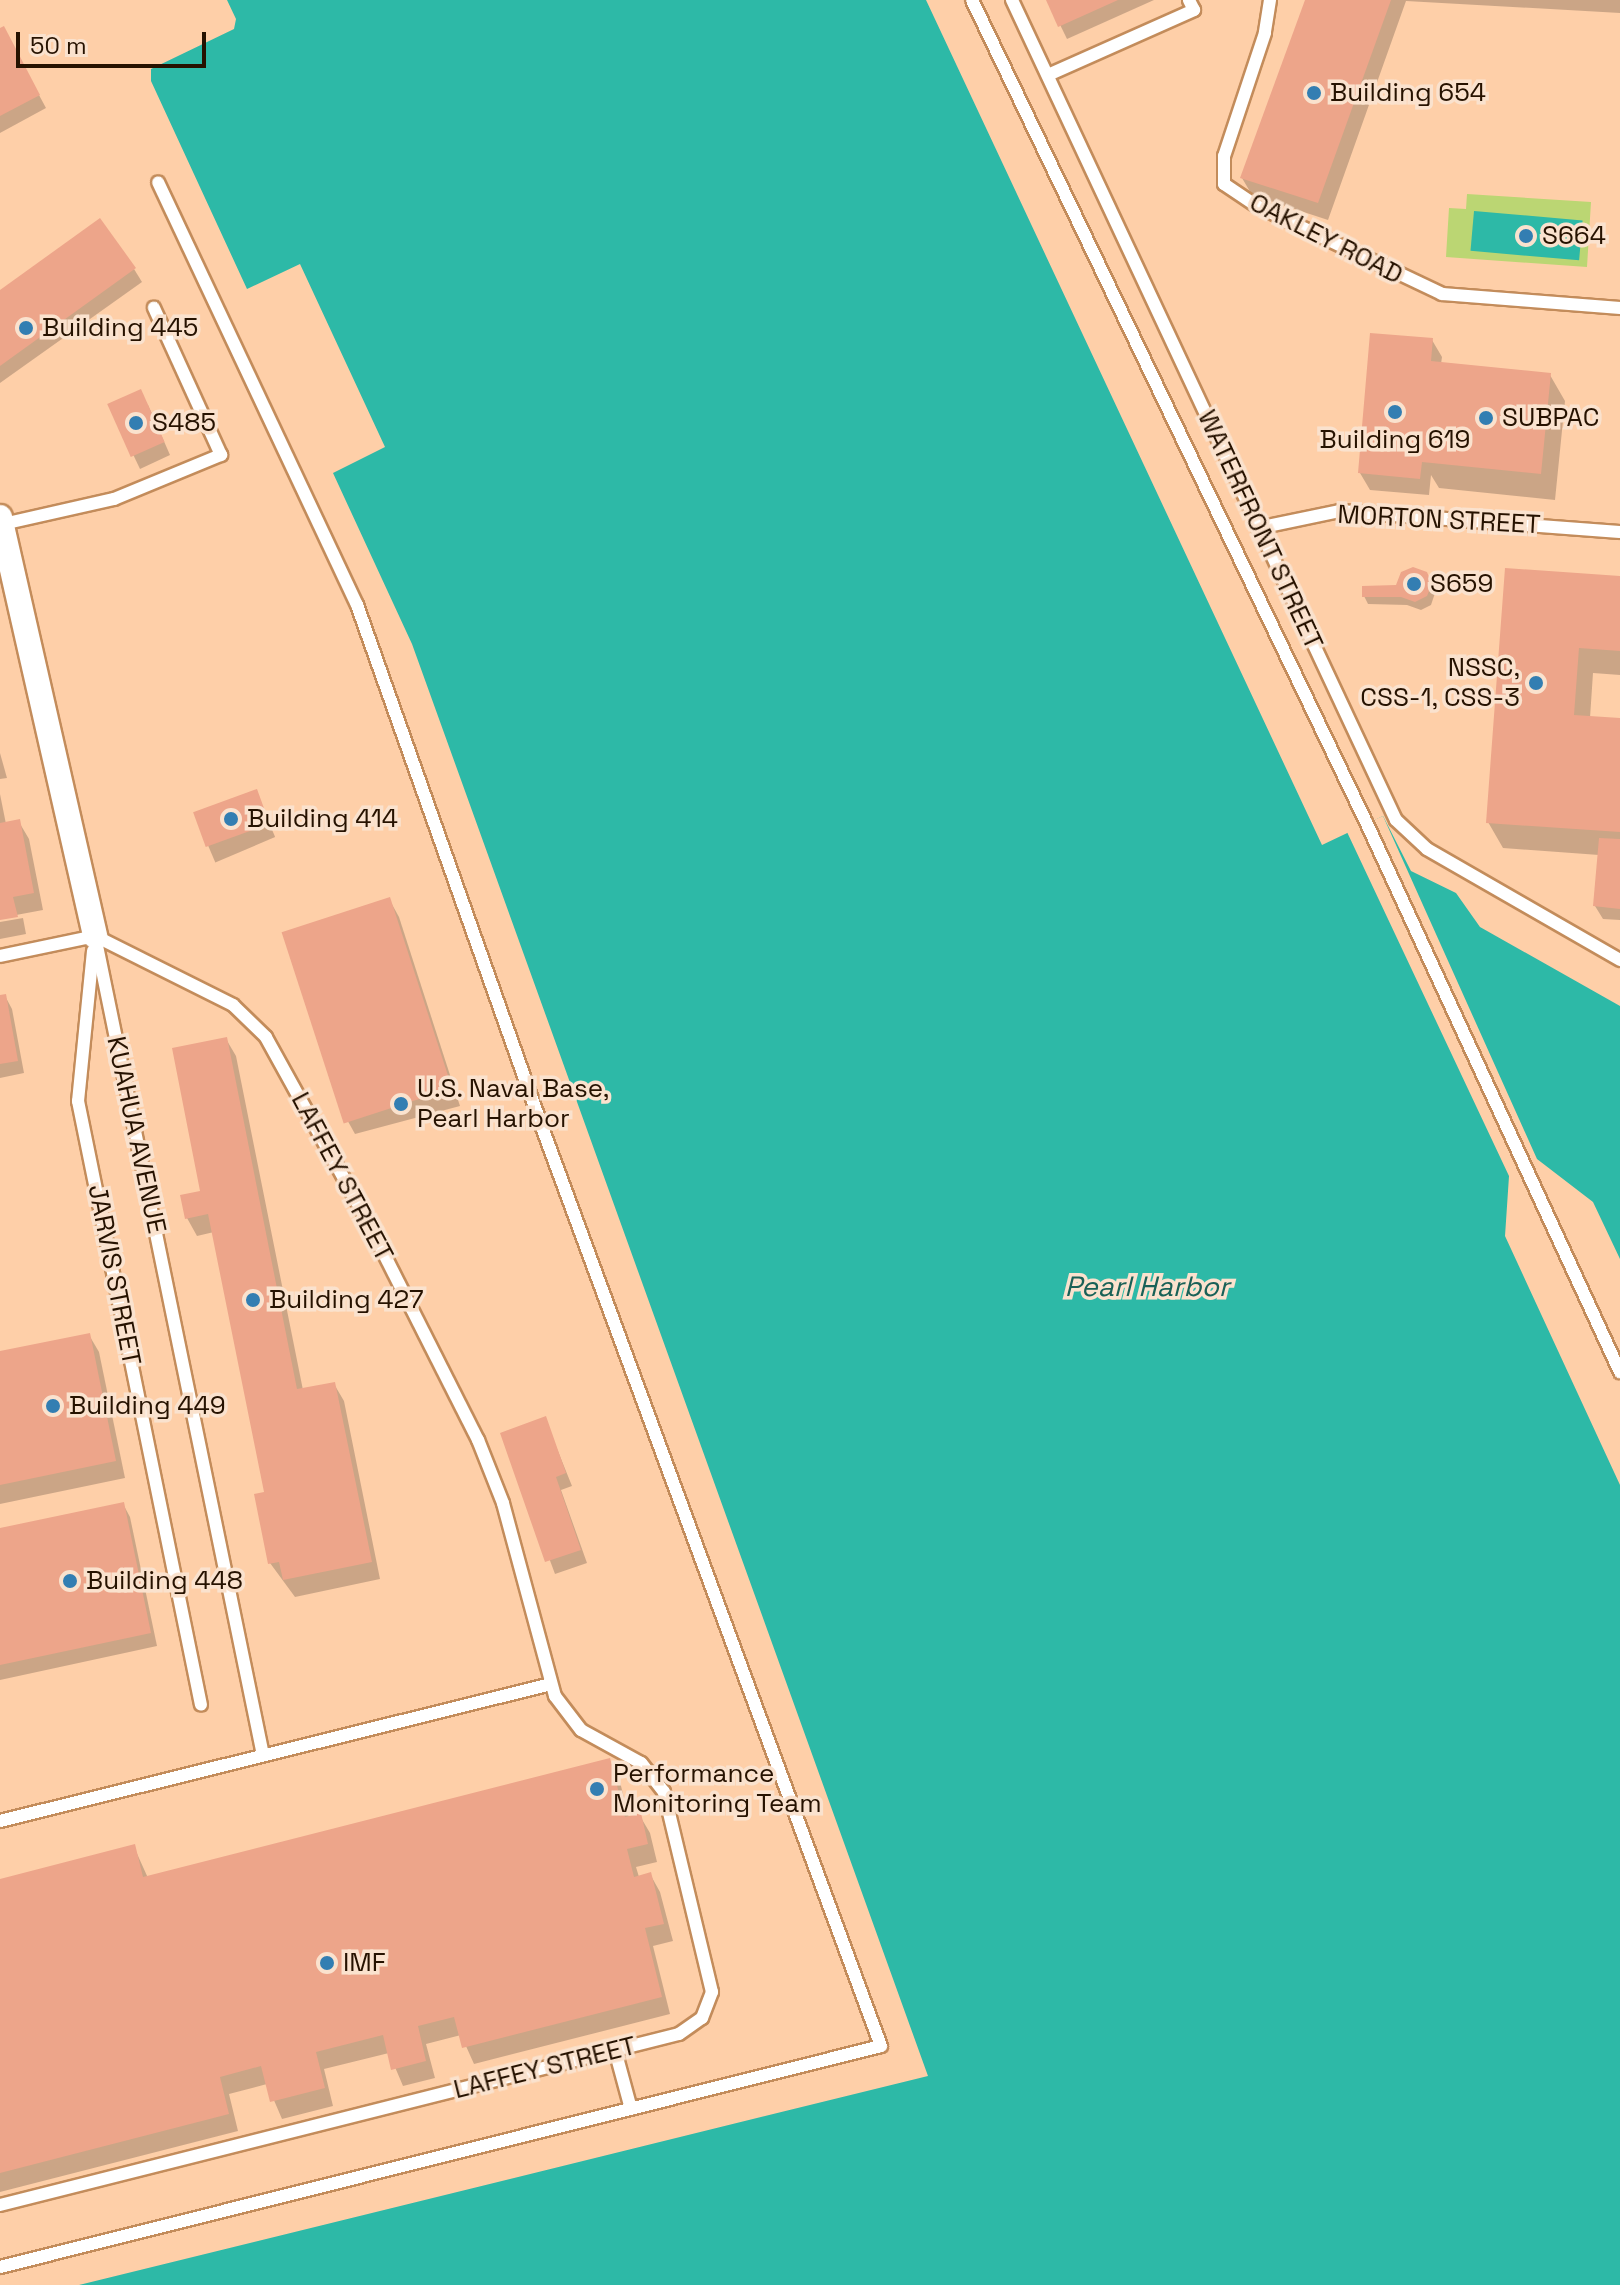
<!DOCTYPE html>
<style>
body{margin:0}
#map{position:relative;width:1620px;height:2285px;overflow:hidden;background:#fecfa8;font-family:"Space Grotesk",sans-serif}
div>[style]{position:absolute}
.green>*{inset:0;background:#bbd673}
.water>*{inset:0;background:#2db9a7;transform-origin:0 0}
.pier>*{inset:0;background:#fecfa8}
.shadow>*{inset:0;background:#0003;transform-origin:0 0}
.building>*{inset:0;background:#eda58a;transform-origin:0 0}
.roads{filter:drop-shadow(2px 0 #c38c5b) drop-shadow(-2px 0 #c38c5b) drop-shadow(0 2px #c38c5b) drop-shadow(0 -2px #c38c5b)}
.lane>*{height:12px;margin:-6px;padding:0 6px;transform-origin:6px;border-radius:6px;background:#fff}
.street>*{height:24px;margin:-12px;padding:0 12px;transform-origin:12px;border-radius:12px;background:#fff}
.dots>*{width:22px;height:22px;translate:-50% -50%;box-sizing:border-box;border:4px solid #fae2ce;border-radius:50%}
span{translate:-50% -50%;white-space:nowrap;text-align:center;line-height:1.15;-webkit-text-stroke:7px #fae2ce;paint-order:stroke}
.poi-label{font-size:26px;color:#261200}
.left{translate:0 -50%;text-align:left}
.right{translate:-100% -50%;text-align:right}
.street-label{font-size:26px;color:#261200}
.water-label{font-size:28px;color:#196157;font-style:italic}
.scale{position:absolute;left:16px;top:32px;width:190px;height:36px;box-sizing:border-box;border:4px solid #261200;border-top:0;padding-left:10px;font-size:24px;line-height:28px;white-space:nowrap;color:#261200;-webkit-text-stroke:6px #fae2ce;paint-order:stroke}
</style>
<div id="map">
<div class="green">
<div style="clip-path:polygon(1467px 194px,1591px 202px,1587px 267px,1446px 257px,1449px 208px,1466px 209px)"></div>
</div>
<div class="water">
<div style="clip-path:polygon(227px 0,926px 0,1322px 845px,1383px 816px,1411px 871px,1456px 893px,1480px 927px,1620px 1006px,1620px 2285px,79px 2285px,928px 2076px,412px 644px,333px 473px,385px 447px,300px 264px,247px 289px,151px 81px,151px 69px,234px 29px,236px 19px)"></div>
<div style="left:1474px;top:211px;width:109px;height:40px;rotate:5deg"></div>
</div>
<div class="pier">
<div style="clip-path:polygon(1383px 816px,1537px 1159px,1593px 1202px,1620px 1259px,1620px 1485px,1505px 1236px,1509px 1176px,1347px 832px)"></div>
</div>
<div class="shadow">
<div style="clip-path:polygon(1048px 0,1154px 0,1067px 39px)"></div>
<div style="clip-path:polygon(1306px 0,1620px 0,1620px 13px,1406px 1px,1328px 220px,1252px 195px,1242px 178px)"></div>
<div style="clip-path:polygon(0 30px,10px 41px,46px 108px,0 133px)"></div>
<div style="clip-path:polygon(134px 269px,142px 282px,0 383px,0 293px)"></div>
<div style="clip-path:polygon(1432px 340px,1442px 357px,1441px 364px,1550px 375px,1565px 401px,1555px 500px,1439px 488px,1431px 475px,1429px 495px,1370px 490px,1360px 473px)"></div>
<div style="clip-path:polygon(148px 405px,170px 455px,140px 469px,110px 406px)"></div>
<div style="clip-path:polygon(1507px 570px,1620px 578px,1620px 675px,1593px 673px,1590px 718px,1620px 720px,1620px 920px,1603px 919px,1595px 906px,1599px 855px,1503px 848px,1488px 822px)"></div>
<div style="clip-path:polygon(1430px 582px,1435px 593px,1431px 605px,1421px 610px,1407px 605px,1368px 604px,1364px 596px)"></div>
<div style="clip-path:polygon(0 753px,7px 778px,0 779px)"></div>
<div style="left:256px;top:792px;width:49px;height:65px;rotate:67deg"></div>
<div style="clip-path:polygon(0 794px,6px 824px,19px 822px,29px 839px,43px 910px,0 918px)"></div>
<div style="clip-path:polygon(389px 899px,399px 917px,460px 1106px,355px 1134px,345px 1116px)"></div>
<div style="clip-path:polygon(23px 918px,26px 934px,0 939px,0 922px)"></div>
<div style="clip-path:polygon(5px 996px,12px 1009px,24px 1073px,0 1078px,0 997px)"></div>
<div style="clip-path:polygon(226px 1039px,236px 1056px,303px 1390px,334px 1384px,344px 1401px,380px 1579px,295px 1597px,270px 1563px,266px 1494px,214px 1232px,197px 1236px,187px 1218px,203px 1192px)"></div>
<div style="clip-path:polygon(89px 1335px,99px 1352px,125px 1478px,0 1504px,0 1353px)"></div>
<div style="clip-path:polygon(545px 1419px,572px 1486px,561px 1490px,587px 1563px,555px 1574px,503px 1434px)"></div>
<div style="clip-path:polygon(123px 1504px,130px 1517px,157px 1646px,0 1680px,0 1530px)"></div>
<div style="clip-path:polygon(609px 1760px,619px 1778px,629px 1818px,640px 1816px,650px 1833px,657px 1862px,636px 1867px,639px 1877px,650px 1874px,660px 1892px,673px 1941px,653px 1946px,670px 2014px,474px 2064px,461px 2035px,426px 2044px,435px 2078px,403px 2086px,389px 2053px,324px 2069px,333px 2106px,282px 2119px,267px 2084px,229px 2094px,238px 2131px,0 2192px,0 1881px,134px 1847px,148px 1878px)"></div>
</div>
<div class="building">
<div style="clip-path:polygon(1046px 0,1118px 0,1058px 27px)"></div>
<div style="clip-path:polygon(1305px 0,1391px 0,1318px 203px,1240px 178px)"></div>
<div style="clip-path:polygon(4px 26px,40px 95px,0 116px,0 28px)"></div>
<div style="clip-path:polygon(100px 218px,136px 268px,0 366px,0 290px)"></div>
<div style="clip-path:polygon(1370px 333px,1433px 338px,1431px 361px,1551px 373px,1541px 474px,1422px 462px,1420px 479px,1358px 473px)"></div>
<div style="left:141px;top:389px;width:58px;height:37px;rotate:66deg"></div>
<div style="clip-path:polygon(1413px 567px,1427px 572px,1432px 584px,1427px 596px,1415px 602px,1401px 597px,1362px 597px,1362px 586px,1396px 585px,1401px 572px)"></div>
<div style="clip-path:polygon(1505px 568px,1620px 576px,1620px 651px,1579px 648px,1574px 715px,1620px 718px,1620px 832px,1486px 823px)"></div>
<div style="left:257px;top:789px;width:37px;height:68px;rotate:70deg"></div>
<div style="clip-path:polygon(20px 819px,34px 893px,13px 897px,18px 917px,0 920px,0 823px)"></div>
<div style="clip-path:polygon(1599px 838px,1620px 839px,1620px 909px,1593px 906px)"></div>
<div style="left:390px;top:897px;width:201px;height:114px;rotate:72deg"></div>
<div style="clip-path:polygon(6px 994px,18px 1061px,0 1064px,0 995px)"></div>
<div style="clip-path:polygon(227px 1037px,297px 1389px,335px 1382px,372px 1562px,283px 1580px,279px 1562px,268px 1564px,254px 1494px,264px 1492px,208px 1214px,185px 1219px,180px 1195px,200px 1191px,172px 1048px)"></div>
<div style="clip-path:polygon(90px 1333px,116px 1461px,0 1485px,0 1351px)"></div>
<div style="clip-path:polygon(546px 1416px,566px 1473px,556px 1477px,581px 1550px,545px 1562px,500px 1433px)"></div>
<div style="clip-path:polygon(124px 1502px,151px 1633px,0 1665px,0 1528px)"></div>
<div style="clip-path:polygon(610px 1758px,625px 1817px,641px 1813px,648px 1844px,627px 1849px,634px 1877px,651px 1872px,664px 1924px,645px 1928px,662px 1997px,462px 2048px,454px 2017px,418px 2026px,426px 2061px,391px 2070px,383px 2035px,316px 2052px,325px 2088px,270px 2102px,261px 2066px,220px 2077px,229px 2114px,0 2173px,0 1879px,135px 1844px,143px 1877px)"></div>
</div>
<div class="roads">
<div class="lane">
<div style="left:972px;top:0;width:914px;rotate:64.39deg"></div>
<div style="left:1367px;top:824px;width:604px;rotate:65.22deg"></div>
<div style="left:1012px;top:0;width:905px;rotate:64.91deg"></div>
<div style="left:1396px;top:820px;width:42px;rotate:43.1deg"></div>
<div style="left:1427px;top:849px;width:223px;rotate:29.9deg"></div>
<div style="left:1270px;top:0;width:33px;rotate:99deg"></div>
<div style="left:1265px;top:33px;width:130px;rotate:108.4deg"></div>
<div style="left:1224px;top:156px;width:28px;rotate:90deg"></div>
<div style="left:1224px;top:184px;width:40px;rotate:34deg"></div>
<div style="left:1257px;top:206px;width:205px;rotate:25.4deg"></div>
<div style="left:1442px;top:294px;width:179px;rotate:4.5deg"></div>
<div style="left:1048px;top:75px;width:160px;rotate:-24deg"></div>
<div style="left:1194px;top:10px;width:11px;rotate:-117deg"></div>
<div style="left:3px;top:524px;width:114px;rotate:-12.7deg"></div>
<div style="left:114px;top:499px;width:116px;rotate:-22.4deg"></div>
<div style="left:221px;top:455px;width:162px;rotate:-114.5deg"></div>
<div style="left:1258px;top:528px;width:84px;rotate:-11.7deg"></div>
<div style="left:1340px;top:511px;width:281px;rotate:4.3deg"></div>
<div style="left:95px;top:936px;width:836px;rotate:78.41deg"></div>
<div style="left:93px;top:951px;width:151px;rotate:95.7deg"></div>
<div style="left:78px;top:1101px;width:616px;rotate:78.49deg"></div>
<div style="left:0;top:956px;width:97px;rotate:-11.9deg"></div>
<div style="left:0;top:1821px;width:568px;rotate:-13.96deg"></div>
<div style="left:615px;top:2050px;width:61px;rotate:74.8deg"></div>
<div style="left:0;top:2205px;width:700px;rotate:-14.14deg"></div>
<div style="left:679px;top:2034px;width:28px;rotate:-35deg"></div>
<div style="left:702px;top:2018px;width:28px;rotate:-69deg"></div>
<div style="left:712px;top:1992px;width:206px;rotate:-103.5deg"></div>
<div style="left:664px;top:1792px;width:37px;rotate:-128deg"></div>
<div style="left:641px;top:1763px;width:68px;rotate:-151.2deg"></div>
<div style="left:581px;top:1730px;width:43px;rotate:-127.4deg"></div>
<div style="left:555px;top:1696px;width:200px;rotate:-105.1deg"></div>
<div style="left:503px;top:1503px;width:68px;rotate:-111.6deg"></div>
<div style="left:478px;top:1440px;width:244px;rotate:-116.8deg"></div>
<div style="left:368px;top:1222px;width:211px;rotate:-118.9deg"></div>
<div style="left:266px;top:1037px;width:46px;rotate:-135.9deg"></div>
<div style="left:233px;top:1005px;width:154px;rotate:-153.4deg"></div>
<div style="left:0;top:2267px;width:908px;rotate:-14.08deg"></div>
<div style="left:881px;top:2046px;width:980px;rotate:-110.25deg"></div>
<div style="left:542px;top:1127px;width:554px;rotate:-109.51deg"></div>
<div style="left:357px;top:605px;width:467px;rotate:-115.2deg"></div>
</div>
<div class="street">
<div style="left:0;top:517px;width:430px;rotate:77.2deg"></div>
</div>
</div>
<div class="dots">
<div style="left:1314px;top:93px;background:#337eb2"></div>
<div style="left:1526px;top:236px;background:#337eb2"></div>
<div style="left:26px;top:328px;background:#337eb2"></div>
<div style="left:1395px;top:412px;background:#337eb2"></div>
<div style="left:1486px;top:418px;background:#337eb2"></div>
<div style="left:136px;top:423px;background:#337eb2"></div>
<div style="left:1414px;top:584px;background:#337eb2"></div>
<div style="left:1536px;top:683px;background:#337eb2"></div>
<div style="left:231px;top:819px;background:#337eb2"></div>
<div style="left:401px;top:1104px;background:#337eb2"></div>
<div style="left:253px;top:1300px;background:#337eb2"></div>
<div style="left:53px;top:1406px;background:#337eb2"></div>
<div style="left:70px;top:1581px;background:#337eb2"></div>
<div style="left:597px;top:1789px;background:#337eb2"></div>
<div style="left:327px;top:1963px;background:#337eb2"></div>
</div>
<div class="poi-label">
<span class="left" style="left:1330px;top:93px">Building 654</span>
<span class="left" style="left:1542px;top:236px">S664</span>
<span class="left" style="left:42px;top:328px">Building 445</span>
<span class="left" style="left:1502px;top:418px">SUBPAC</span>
<span class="left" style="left:152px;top:423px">S485</span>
<span style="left:1395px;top:440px">Building 619</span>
<span class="left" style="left:1430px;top:584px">S659</span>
<span class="right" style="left:1520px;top:683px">NSSC,<br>CSS-1, CSS-3</span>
<span class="left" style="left:247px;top:819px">Building 414</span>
<span class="left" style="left:417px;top:1104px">U.S. Naval Base,<br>Pearl Harbor</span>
<span class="left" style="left:269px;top:1300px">Building 427</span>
<span class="left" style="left:69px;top:1406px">Building 449</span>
<span class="left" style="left:86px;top:1581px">Building 448</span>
<span class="left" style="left:613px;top:1789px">Performance<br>Monitoring Team</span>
<span class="left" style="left:343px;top:1963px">IMF</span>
</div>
<div class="street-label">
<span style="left:1326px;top:239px;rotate:27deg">OAKLEY ROAD</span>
<span style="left:1439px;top:520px;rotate:3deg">MORTON STREET</span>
<span style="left:1260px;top:530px;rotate:65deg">WATERFRONT STREET</span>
<span style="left:136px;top:1135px;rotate:78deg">KUAHUA AVENUE</span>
<span style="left:342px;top:1177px;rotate:62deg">LAFFEY STREET</span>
<span style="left:114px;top:1275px;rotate:79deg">JARVIS STREET</span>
<span style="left:545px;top:2068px;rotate:-14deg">LAFFEY STREET</span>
</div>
<div class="water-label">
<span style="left:1147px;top:1286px">Pearl Harbor</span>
</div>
<div class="scale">50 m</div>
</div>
